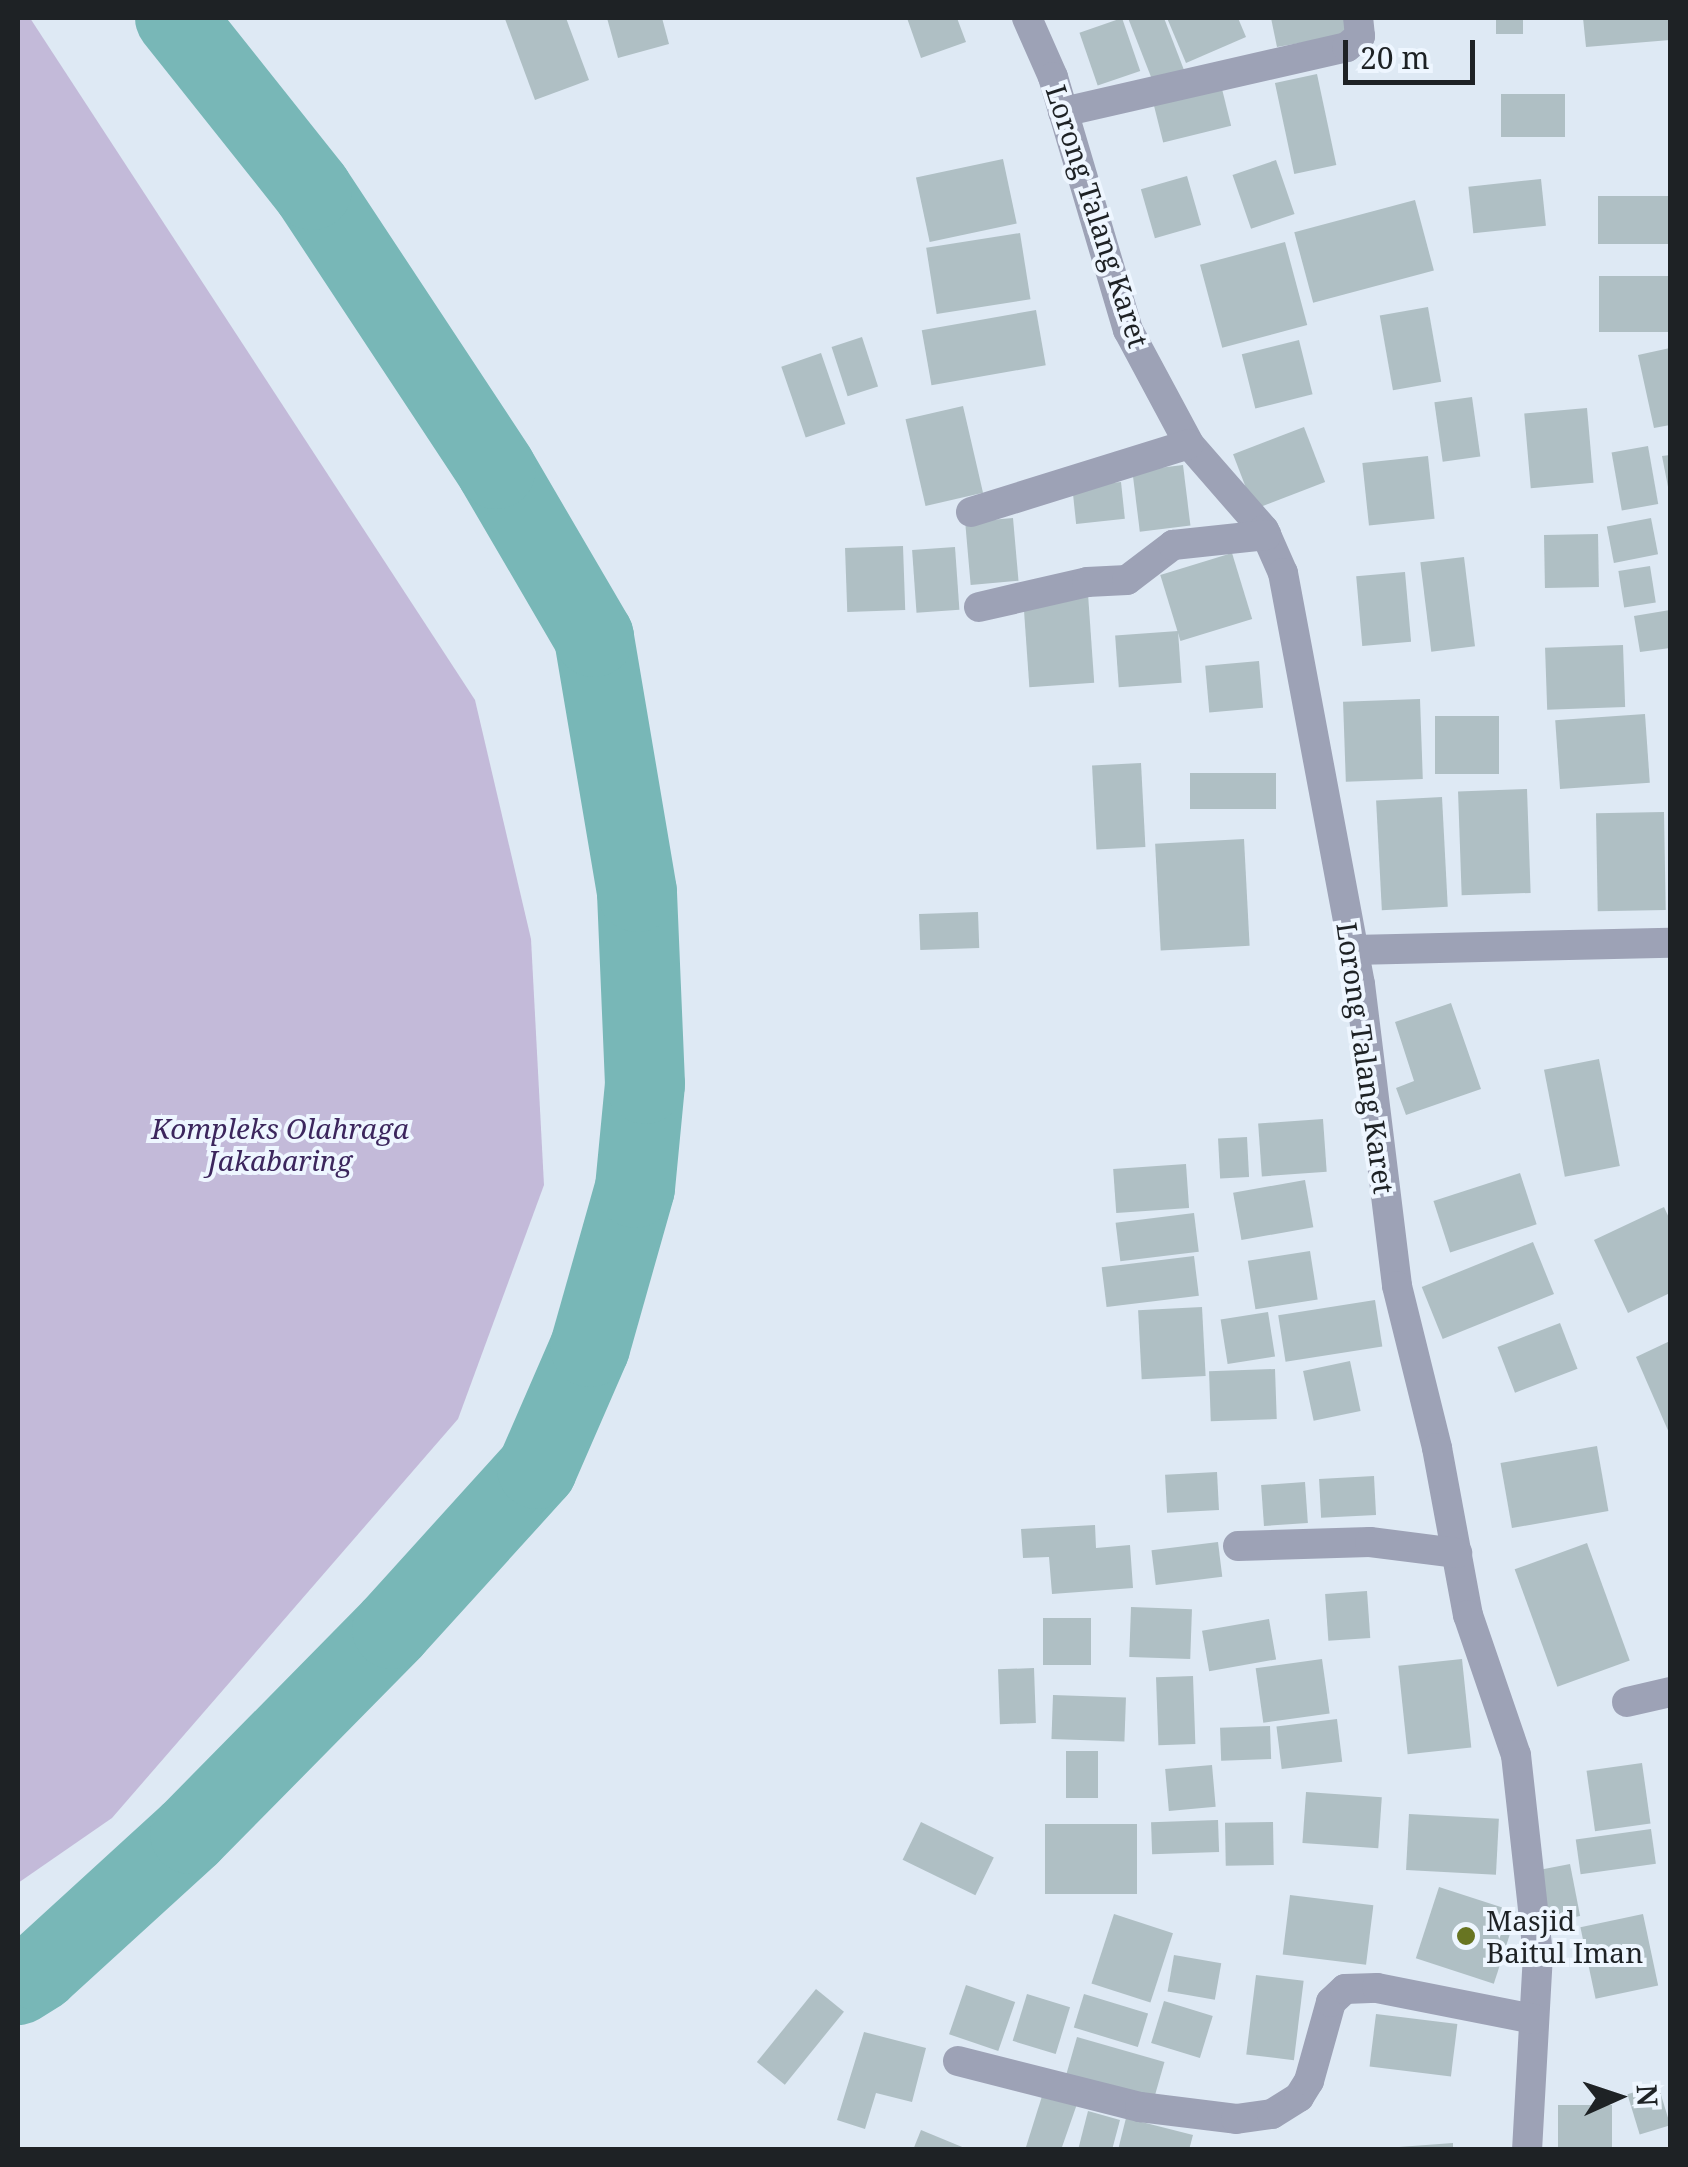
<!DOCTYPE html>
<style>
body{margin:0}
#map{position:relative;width:1688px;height:2167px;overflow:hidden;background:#dee9f4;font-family:"Noto Serif",serif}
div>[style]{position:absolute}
.green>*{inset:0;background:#c3bad9}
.river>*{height:80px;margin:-40px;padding:0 40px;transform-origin:40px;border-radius:40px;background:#78b7b7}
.building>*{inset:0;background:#afbfc4;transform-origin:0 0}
.minor>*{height:30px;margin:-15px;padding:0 15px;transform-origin:15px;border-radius:15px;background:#9da2b6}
.dots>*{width:28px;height:28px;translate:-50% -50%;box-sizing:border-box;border:5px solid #eef6ff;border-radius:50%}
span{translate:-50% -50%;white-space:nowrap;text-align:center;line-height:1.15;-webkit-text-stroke:8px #eef6ff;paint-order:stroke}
.street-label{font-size:28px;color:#1e2225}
.park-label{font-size:28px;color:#3c265d;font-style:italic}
.poi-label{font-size:28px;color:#1e2225}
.left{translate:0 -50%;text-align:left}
.frame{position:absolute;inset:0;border:20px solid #1e2225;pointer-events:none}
.north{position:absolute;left:1568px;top:2047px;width:100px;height:100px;-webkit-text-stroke:8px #eef6ff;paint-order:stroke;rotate:87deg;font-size:28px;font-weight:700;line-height:40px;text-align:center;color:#1e2225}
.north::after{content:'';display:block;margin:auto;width:35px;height:45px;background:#1e2225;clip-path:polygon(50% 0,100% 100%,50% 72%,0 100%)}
.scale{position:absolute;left:1343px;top:40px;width:132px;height:45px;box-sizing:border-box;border:5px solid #1e2225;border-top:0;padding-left:12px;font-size:30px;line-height:35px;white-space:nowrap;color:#1e2225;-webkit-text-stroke:8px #eef6ff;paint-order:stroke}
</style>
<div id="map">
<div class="green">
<div style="clip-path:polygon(18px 18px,30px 18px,475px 700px,531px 939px,544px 1185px,458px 1419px,112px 1818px,18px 1883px)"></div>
</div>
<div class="river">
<div style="left:18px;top:1985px;width:26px;rotate:-32deg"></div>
<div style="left:40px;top:1971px;width:203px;rotate:-42.4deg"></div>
<div style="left:190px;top:1834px;width:288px;rotate:-45.4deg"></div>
<div style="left:392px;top:1629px;width:216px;rotate:-47.8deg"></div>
<div style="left:537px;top:1469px;width:133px;rotate:-66.5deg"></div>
<div style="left:590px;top:1347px;width:165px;rotate:-74.2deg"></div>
<div style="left:635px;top:1188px;width:104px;rotate:-84.5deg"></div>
<div style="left:645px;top:1084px;width:192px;rotate:-92.4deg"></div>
<div style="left:637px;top:892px;width:259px;rotate:-99.6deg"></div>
<div style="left:594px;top:637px;width:194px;rotate:-120.3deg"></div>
<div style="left:496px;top:469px;width:334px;rotate:-123.4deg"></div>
<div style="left:312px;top:190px;width:220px;rotate:-128.5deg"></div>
</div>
<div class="building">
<div style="clip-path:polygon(566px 18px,589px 80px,535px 100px,505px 19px)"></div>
<div style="clip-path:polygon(607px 18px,662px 18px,669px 44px,618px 58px)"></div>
<div style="clip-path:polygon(907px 18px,957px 18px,966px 42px,921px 58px)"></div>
<div style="left:1122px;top:18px;width:56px;height:45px;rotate:71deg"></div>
<div style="clip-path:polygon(1128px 18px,1164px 18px,1184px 70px,1153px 82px)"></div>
<div style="clip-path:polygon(1167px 18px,1238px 18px,1246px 37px,1186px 63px)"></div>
<div style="clip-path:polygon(1271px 18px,1348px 18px,1351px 34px,1277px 47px)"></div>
<div style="left:1496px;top:18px;width:27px;height:16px"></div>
<div style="clip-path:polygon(1583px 18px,1670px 18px,1670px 40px,1586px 47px)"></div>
<div style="left:1317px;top:74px;width:93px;height:43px;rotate:78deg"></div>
<div style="left:1220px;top:81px;width:46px;height:70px;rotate:76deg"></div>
<div style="left:1501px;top:94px;width:64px;height:43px"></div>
<div style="left:1003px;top:159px;width:66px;height:89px;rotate:78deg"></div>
<div style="left:1276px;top:160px;width:57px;height:46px;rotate:71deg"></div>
<div style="left:1187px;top:176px;width:51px;height:48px;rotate:74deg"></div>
<div style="left:1541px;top:179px;width:47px;height:73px;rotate:84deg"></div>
<div style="left:1670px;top:196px;width:48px;height:72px;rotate:90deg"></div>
<div style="left:1415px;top:200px;width:73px;height:125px;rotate:75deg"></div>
<div style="left:1020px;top:233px;width:67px;height:95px;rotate:81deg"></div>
<div style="left:1285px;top:242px;width:86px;height:88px;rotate:75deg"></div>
<div style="left:1670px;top:276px;width:56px;height:71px;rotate:90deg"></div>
<div style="left:1428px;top:307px;width:76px;height:49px;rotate:80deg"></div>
<div style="left:1036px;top:310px;width:56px;height:116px;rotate:80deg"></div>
<div style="left:862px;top:337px;width:52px;height:32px;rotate:72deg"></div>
<div style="left:1299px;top:340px;width:56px;height:59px;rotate:76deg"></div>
<div style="clip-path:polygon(1670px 348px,1670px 425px,1654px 428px,1638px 355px)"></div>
<div style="left:821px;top:353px;width:75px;height:42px;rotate:71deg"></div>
<div style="left:1472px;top:397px;width:60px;height:38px;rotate:82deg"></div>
<div style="left:963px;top:406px;width:89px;height:59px;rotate:77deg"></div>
<div style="left:1587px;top:408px;width:75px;height:63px;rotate:85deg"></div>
<div style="left:1304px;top:427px;width:59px;height:76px;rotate:69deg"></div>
<div style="left:1648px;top:446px;width:59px;height:37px;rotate:80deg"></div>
<div style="clip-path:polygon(1670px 455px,1670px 492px,1669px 492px,1662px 456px)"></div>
<div style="left:1428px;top:456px;width:63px;height:66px;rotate:84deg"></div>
<div style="left:1183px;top:465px;width:61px;height:51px;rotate:83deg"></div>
<div style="left:1121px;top:482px;width:37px;height:49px;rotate:84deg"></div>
<div style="left:1013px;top:518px;width:63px;height:48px;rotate:85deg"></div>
<div style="left:1651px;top:518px;width:37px;height:45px;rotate:79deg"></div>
<div style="left:1598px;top:534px;width:53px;height:54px;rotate:89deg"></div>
<div style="left:903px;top:546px;width:64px;height:58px;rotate:88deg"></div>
<div style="left:955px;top:547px;width:63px;height:43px;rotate:86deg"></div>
<div style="left:1232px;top:553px;width:69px;height:75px;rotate:73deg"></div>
<div style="left:1464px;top:557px;width:90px;height:44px;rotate:83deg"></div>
<div style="left:1650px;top:566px;width:37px;height:32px;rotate:81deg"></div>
<div style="left:1405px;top:572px;width:70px;height:49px;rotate:85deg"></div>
<div style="left:1088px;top:594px;width:89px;height:65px;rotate:86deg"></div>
<div style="clip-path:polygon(1670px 610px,1670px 648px,1640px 652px,1634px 616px)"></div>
<div style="left:1178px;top:631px;width:52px;height:63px;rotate:86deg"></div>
<div style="left:1623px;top:645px;width:62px;height:78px;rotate:88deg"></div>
<div style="left:1259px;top:661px;width:47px;height:54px;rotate:85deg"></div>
<div style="left:1420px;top:699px;width:80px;height:77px;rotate:88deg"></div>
<div style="left:1645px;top:714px;width:69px;height:90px;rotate:86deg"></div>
<div style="left:1499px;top:716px;width:58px;height:64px;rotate:90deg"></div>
<div style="left:1141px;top:763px;width:84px;height:49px;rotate:87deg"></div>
<div style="left:1190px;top:773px;width:86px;height:36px"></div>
<div style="left:1527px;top:789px;width:104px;height:69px;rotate:88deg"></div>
<div style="left:1442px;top:797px;width:110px;height:66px;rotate:87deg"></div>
<div style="left:1664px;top:812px;width:98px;height:68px;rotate:89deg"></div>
<div style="left:1244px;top:839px;width:107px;height:89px;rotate:87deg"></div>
<div style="left:978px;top:912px;width:36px;height:59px;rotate:88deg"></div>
<div style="clip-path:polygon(1451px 1003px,1481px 1089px,1406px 1115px,1396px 1088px,1414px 1081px,1395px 1022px)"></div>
<div style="left:1599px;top:1059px;width:109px;height:56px;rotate:79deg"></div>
<div style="left:1323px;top:1119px;width:53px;height:65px;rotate:86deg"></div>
<div style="left:1247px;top:1137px;width:40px;height:29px;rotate:87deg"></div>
<div style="left:1186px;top:1164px;width:44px;height:73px;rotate:86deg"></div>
<div style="left:1520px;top:1173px;width:54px;height:91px;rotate:72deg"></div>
<div style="left:1305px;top:1180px;width:48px;height:73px;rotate:80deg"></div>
<div style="clip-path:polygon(1664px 1207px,1670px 1220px,1670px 1293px,1628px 1313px,1594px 1240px)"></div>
<div style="left:1194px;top:1213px;width:39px;height:79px;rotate:83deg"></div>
<div style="left:1533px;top:1242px;width:56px;height:120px;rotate:68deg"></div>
<div style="left:1310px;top:1251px;width:49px;height:63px;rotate:81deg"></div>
<div style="left:1194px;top:1256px;width:40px;height:93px;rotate:83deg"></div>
<div style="left:1375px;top:1300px;width:47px;height:98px;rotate:81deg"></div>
<div style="left:1202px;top:1307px;width:69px;height:64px;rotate:87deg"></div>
<div style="left:1268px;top:1312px;width:45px;height:48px;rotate:81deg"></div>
<div style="left:1560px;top:1323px;width:49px;height:67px;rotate:69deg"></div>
<div style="clip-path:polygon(1670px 1341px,1670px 1435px,1636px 1357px)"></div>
<div style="left:1350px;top:1361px;width:51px;height:48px;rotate:78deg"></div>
<div style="left:1275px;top:1369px;width:50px;height:66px;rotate:88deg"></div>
<div style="left:1597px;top:1446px;width:66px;height:98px;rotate:80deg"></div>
<div style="left:1217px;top:1472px;width:38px;height:52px;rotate:87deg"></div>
<div style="left:1374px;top:1476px;width:39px;height:55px;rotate:87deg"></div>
<div style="left:1305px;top:1482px;width:41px;height:44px;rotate:86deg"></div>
<div style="clip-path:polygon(1095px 1525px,1096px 1548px,1130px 1545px,1133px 1588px,1052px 1594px,1049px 1557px,1023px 1558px,1021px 1529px)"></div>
<div style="left:1218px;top:1542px;width:35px;height:67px;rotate:83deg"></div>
<div style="left:1587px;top:1543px;width:125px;height:77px;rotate:70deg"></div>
<div style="left:1367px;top:1591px;width:47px;height:42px;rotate:86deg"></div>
<div style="left:1131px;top:1607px;width:61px;height:50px;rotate:2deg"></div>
<div style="left:1043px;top:1618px;width:48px;height:47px"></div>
<div style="left:1269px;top:1619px;width:41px;height:68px;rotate:80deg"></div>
<div style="left:1322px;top:1659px;width:55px;height:67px;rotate:82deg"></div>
<div style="left:1462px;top:1659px;width:89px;height:64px;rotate:84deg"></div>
<div style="left:1034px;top:1668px;width:55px;height:36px;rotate:88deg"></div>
<div style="left:1193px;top:1676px;width:68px;height:37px;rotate:88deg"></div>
<div style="left:1053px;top:1695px;width:73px;height:44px;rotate:2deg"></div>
<div style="left:1337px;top:1719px;width:43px;height:61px;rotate:83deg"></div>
<div style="left:1270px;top:1726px;width:33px;height:50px;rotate:88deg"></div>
<div style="left:1066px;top:1751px;width:32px;height:47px"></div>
<div style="left:1642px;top:1763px;width:61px;height:56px;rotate:82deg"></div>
<div style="left:1212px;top:1765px;width:42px;height:47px;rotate:85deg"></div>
<div style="left:1306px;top:1792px;width:76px;height:51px;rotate:4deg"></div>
<div style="left:1409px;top:1814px;width:90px;height:56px;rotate:3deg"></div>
<div style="left:1218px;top:1820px;width:32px;height:67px;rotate:88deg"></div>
<div style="left:921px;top:1822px;width:81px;height:42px;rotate:26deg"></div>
<div style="left:1273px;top:1822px;width:43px;height:48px;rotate:89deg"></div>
<div style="left:1045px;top:1824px;width:92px;height:70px"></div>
<div style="left:1651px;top:1829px;width:35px;height:76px;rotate:82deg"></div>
<div style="left:1570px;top:1864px;width:53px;height:33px;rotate:79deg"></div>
<div style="left:1439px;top:1887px;width:82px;height:75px;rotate:18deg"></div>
<div style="left:1290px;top:1895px;width:84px;height:60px;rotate:7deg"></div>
<div style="left:1114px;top:1914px;width:62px;height:73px;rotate:18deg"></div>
<div style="left:1643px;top:1914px;width:73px;height:64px;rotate:78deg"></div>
<div style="left:1174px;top:1955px;width:48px;height:37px;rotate:10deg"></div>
<div style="left:1256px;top:1975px;width:48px;height:80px;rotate:7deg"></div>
<div style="left:966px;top:1985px;width:52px;height:52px;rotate:19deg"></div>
<div style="left:816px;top:1989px;width:36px;height:94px;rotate:39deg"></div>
<div style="left:1027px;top:1994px;width:45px;height:49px;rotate:17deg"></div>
<div style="left:1084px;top:1994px;width:67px;height:35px;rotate:17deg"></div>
<div style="left:1164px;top:2001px;width:51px;height:44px;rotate:17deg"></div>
<div style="left:1376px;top:2014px;width:82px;height:53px;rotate:7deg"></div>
<div style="clip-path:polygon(864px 2032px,926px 2048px,912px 2102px,876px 2093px,865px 2129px,837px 2120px)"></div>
<div style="left:1077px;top:2037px;width:91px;height:41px;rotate:16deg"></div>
<div style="left:1658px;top:2085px;width:42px;height:32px;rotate:73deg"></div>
<div style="clip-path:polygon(1043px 2093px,1077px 2104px,1061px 2150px,1026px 2147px)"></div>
<div style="left:1558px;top:2105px;width:54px;height:42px"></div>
<div style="clip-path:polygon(1088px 2111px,1120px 2120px,1112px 2150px,1078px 2150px)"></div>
<div style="clip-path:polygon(1126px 2118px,1193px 2135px,1189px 2150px,1118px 2150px)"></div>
<div style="clip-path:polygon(921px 2130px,967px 2149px,967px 2150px,913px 2150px)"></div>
<div style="clip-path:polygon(1453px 2143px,1453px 2150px,1399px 2150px,1399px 2147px)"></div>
</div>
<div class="minor">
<div style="left:1027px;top:18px;width:64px;rotate:66.2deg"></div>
<div style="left:1053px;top:77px;width:264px;rotate:73.5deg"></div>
<div style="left:1128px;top:330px;width:129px;rotate:61.8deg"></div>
<div style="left:1189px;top:444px;width:114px;rotate:48.9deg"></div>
<div style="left:1264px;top:530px;width:47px;rotate:66.2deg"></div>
<div style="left:1283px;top:573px;width:418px;rotate:79.4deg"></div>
<div style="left:1360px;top:984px;width:304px;rotate:83deg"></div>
<div style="left:1397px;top:1286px;width:167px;rotate:76.1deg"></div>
<div style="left:1437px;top:1448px;width:170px;rotate:79.5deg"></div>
<div style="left:1468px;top:1615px;width:148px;rotate:71.1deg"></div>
<div style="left:1516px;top:1755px;width:200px;rotate:83.7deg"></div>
<div style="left:1538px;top:1954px;width:196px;rotate:93.2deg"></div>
<div style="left:1063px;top:112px;width:291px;rotate:-12.9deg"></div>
<div style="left:1347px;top:47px;width:17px;rotate:-40deg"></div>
<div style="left:1360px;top:36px;width:18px;rotate:-96deg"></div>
<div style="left:971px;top:512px;width:228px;rotate:-17.3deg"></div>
<div style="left:979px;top:607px;width:111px;rotate:-13deg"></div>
<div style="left:1087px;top:582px;width:40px;rotate:-2.9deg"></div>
<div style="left:1127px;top:580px;width:58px;rotate:-37.3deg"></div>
<div style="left:1173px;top:545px;width:94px;rotate:-6.1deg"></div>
<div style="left:1353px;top:950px;width:317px;rotate:-1.3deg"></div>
<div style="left:1238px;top:1546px;width:132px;rotate:-1.7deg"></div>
<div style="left:1370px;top:1542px;width:88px;rotate:7.2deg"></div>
<div style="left:1627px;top:1702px;width:44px;rotate:-13.1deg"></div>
<div style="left:958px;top:2061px;width:188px;rotate:14.2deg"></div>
<div style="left:1140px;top:2107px;width:97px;rotate:7.1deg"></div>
<div style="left:1236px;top:2119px;width:36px;rotate:-8deg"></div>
<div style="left:1272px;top:2114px;width:32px;rotate:-32deg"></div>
<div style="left:1299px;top:2097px;width:19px;rotate:-58deg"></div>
<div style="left:1309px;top:2081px;width:82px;rotate:-74.4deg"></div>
<div style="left:1331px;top:2002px;width:19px;rotate:-43deg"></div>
<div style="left:1345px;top:1989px;width:32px;rotate:-2deg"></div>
<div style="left:1377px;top:1988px;width:160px;rotate:11.2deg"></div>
</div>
<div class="dots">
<div style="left:1466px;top:1936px;background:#687522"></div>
</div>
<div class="street-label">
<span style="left:1098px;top:216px;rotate:72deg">Lorong Talang Karet</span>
<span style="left:1366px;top:1058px;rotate:82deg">Lorong Talang Karet</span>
</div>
<div class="park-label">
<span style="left:280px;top:1144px">Kompleks Olahraga<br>Jakabaring</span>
</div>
<div class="poi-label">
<span class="left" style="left:1486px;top:1936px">Masjid<br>Baitul Iman</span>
</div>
<div class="frame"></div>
<div class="north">N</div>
<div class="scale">20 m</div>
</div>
